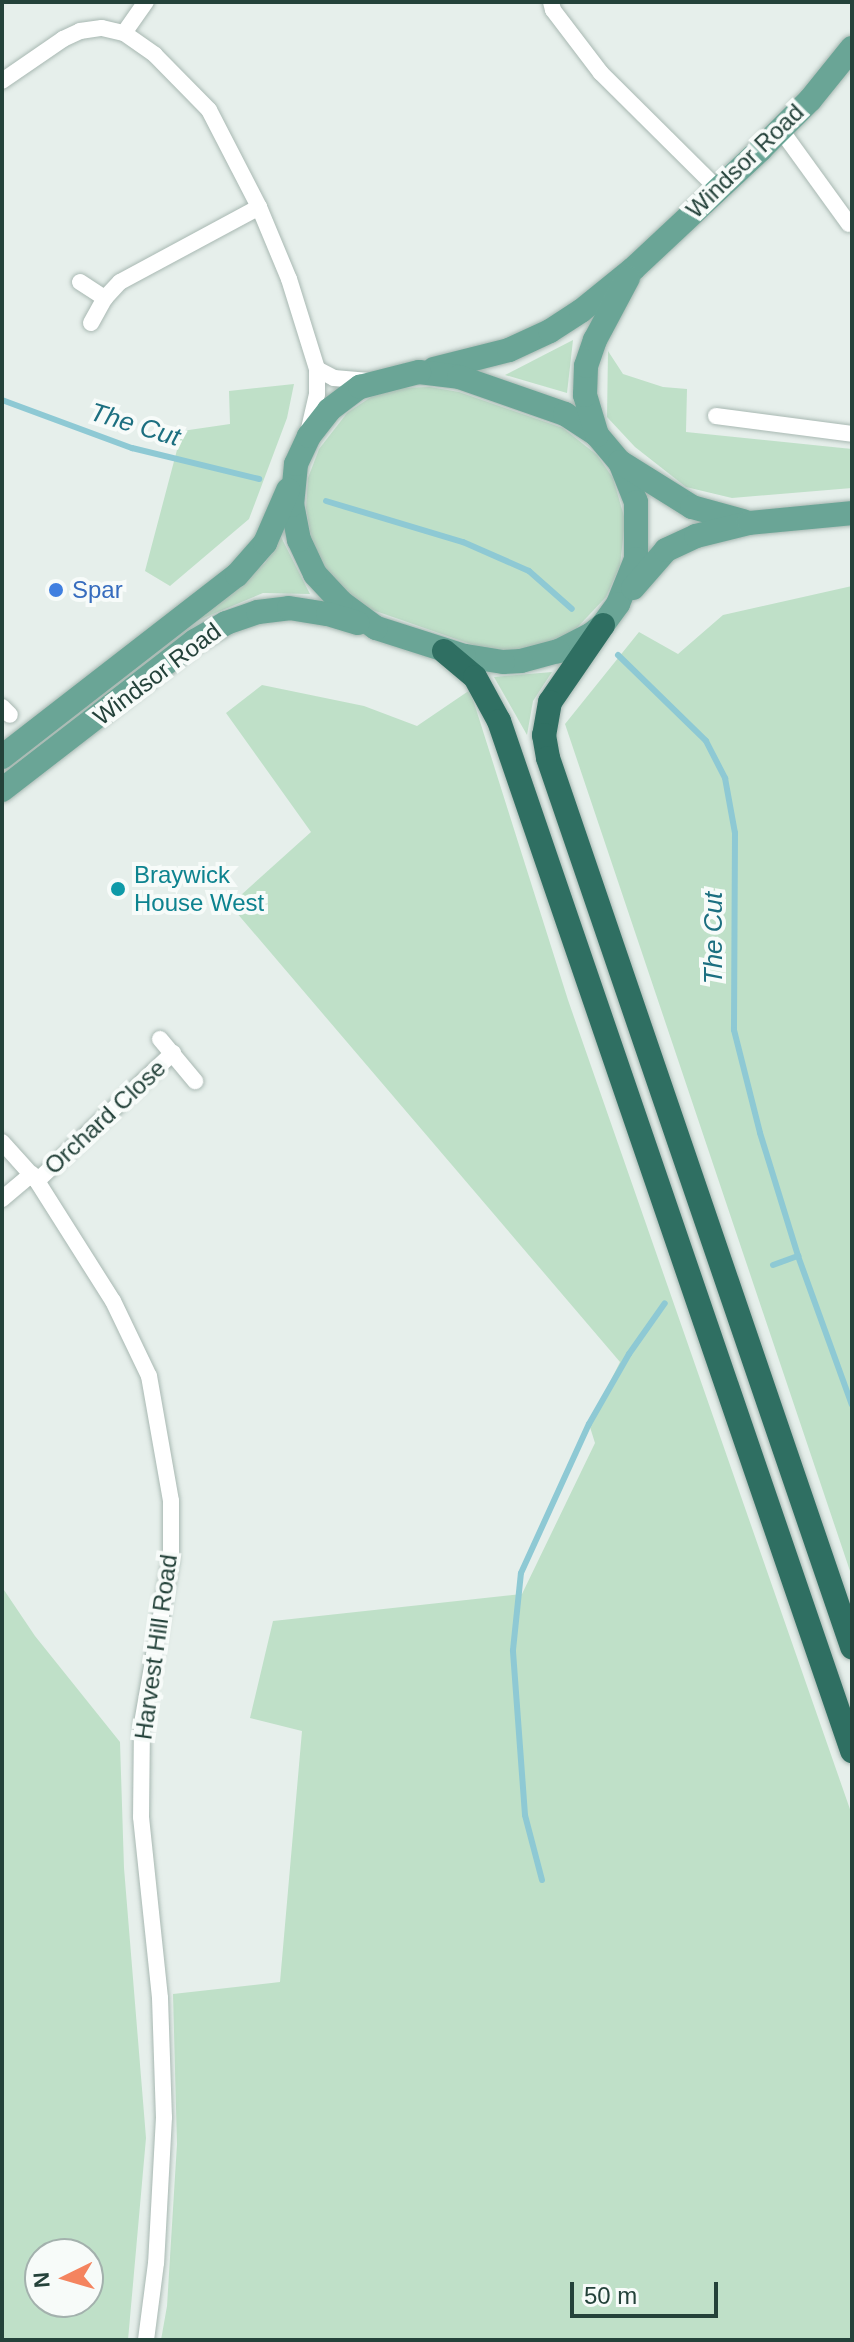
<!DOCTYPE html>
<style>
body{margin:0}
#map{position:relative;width:854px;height:2342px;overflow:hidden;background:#e6efeb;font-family:Helvetica,sans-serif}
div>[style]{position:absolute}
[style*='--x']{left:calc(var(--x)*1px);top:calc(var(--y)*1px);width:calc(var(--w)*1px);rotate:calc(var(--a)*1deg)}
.green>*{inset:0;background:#bfe0c8}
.stream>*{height:6px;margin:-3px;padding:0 3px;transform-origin:3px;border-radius:3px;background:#8ec9d4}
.roads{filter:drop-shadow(0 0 2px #a8b8b2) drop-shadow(0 0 2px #a8b8b2)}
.minor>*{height:16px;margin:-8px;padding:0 8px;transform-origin:8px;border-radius:8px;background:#fff}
.primary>*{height:24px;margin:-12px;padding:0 12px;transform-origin:12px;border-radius:12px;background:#6aa596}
.motorway>*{height:24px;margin:-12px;padding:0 12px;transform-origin:12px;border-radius:12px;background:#2f6f62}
.dots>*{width:22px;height:22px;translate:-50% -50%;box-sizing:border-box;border:4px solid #f7fbf9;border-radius:50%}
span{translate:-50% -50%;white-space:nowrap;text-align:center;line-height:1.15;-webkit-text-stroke:8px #f7fbf9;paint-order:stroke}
.street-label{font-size:24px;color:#24423a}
.shop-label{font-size:24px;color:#366cbe}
.left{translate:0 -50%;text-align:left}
.culture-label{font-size:24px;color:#0d838f}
.water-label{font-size:26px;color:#1c6f80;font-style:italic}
.frame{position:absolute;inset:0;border:4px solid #24423a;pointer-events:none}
.north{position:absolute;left:24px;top:2238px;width:80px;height:80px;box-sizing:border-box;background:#f7fbf9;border:2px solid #a3b1ad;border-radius:50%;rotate:265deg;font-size:22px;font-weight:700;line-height:32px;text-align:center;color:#24423a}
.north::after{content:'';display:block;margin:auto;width:28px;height:36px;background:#f4845f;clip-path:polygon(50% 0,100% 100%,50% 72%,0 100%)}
.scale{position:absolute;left:570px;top:2282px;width:148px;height:36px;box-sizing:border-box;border:4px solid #24423a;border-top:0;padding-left:10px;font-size:24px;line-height:28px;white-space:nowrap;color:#24423a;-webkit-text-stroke:6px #f7fbf9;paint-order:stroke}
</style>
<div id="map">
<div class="green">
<div style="clip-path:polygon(573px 340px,567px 393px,505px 375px)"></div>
<div style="clip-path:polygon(608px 351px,623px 374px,663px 387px,687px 389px,686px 432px,852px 449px,852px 488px,732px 498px,686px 487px,635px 447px,607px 417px)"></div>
<div style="clip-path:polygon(294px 384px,287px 418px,249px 519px,170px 586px,145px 571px,182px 431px,230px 424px,229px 391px)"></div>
<div style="clip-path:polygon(430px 387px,459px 392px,563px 428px,597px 455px,613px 478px,625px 520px,620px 566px,606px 597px,572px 633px,544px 645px,511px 651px,482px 648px,364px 607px,330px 580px,311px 537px,306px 508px,308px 478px,319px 449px,347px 413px,371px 397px,400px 388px)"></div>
<div style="clip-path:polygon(281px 537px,310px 594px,263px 593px,194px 622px,265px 563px)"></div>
<div style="clip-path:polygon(852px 586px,852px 1577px,565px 724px,639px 632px,678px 654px,723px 615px)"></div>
<div style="clip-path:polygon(552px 672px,533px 701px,527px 735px,494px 677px)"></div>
<div style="clip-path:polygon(262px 685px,364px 706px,417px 726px,470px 690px,568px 1000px,852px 1815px,852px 2340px,161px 2340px,167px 2306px,177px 2144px,173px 1994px,280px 1982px,302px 1731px,250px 1718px,273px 1621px,522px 1594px,595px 1443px,589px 1424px,620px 1362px,230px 905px,311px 832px,226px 713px)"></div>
<div style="clip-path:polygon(evenodd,2px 1587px,35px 1636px,120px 1742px,124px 1868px,146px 2138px,128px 2340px,2px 2340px,2px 1587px,40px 2254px,88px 2254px,88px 2302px,40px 2302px,40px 2254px)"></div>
</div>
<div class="stream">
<div style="--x:2;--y:400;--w:139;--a:20.3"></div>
<div style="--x:132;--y:448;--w:131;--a:13.7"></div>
<div style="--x:326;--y:501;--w:143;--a:16.7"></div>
<div style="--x:463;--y:542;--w:72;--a:23.7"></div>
<div style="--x:529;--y:571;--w:57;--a:41.5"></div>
<div style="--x:618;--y:655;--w:123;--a:44.3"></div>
<div style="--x:706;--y:741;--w:42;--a:62.8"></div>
<div style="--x:725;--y:778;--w:56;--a:79.7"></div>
<div style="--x:735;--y:833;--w:197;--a:90.3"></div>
<div style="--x:734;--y:1030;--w:106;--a:75.8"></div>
<div style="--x:760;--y:1133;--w:129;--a:72.8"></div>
<div style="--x:798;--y:1256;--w:158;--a:70.1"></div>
<div style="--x:773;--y:1265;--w:27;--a:-20"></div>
<div style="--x:542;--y:1880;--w:67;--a:-104.7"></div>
<div style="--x:525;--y:1815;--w:165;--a:-94.2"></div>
<div style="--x:513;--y:1650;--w:77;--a:-84.1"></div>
<div style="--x:521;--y:1573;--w:164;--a:-65.5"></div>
<div style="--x:589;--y:1424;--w:81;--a:-60.3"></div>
<div style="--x:629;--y:1354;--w:62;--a:-54.8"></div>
</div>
<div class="roads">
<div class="minor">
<div style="--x:551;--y:2;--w:8;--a:76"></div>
<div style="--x:553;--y:10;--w:79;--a:52.7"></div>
<div style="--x:601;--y:73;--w:165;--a:44.8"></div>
<div style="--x:124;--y:33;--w:38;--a:-55"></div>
<div style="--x:2;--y:81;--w:74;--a:-34.5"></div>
<div style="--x:63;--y:39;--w:19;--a:-25"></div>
<div style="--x:80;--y:31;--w:22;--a:-8"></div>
<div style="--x:102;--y:28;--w:23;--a:13"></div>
<div style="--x:124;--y:33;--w:38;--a:35"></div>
<div style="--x:155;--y:55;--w:77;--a:45.5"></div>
<div style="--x:209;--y:110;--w:109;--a:62.7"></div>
<div style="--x:259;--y:207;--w:78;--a:67.4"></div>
<div style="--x:289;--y:279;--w:94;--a:72.7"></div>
<div style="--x:317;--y:369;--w:25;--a:90"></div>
<div style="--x:317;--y:394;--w:35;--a:103"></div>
<div style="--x:781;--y:130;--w:116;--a:54.1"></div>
<div style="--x:80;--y:282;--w:30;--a:33"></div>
<div style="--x:91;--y:323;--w:29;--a:-61"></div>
<div style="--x:105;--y:298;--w:22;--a:-47"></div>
<div style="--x:120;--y:282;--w:158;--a:-28.3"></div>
<div style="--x:317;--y:369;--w:19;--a:28"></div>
<div style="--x:334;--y:378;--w:35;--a:5"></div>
<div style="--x:716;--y:416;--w:137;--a:7.5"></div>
<div style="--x:2;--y:707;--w:11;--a:45"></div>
<div style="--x:160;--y:1039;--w:55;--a:50.2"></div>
<div style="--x:2;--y:1142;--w:52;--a:48.1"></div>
<div style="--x:37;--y:1181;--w:142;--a:57.7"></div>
<div style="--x:113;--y:1301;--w:83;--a:64.4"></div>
<div style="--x:149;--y:1376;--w:127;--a:80"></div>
<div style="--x:171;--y:1501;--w:58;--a:90"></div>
<div style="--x:171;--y:1559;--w:168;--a:100"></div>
<div style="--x:142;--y:1724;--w:93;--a:90.6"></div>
<div style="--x:141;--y:1817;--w:182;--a:84"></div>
<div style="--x:160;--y:1998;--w:119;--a:88.1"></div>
<div style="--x:164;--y:2117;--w:146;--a:93.1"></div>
<div style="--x:156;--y:2263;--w:78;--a:97.4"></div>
<div style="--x:37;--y:1181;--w:187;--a:-43.3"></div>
<div style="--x:2;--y:1199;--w:39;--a:-40"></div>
</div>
<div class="primary">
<div style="--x:434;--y:369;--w:77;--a:-14.2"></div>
<div style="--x:509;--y:350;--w:45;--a:-24.9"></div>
<div style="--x:550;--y:331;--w:37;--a:-33"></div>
<div style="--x:581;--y:311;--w:67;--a:-38.9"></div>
<div style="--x:633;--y:269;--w:174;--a:-43.1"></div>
<div style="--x:760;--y:150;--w:71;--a:-45"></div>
<div style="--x:810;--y:100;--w:67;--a:-51.1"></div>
<div style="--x:419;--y:372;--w:40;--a:7.1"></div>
<div style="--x:459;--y:377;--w:112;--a:19.2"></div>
<div style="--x:565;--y:414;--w:38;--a:33"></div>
<div style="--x:597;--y:435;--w:35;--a:50"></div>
<div style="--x:620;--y:462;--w:43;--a:68.2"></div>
<div style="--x:636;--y:502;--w:57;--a:90"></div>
<div style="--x:636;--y:559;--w:48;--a:111.8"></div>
<div style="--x:618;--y:604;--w:26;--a:126"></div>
<div style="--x:603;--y:625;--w:16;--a:142"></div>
<div style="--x:590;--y:635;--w:36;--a:153"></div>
<div style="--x:558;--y:651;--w:38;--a:165"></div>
<div style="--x:521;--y:661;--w:18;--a:177"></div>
<div style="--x:503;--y:662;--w:39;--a:-171"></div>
<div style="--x:464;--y:656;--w:92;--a:-162.3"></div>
<div style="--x:376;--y:628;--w:44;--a:-143.4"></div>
<div style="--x:341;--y:602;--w:38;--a:-133"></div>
<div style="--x:315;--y:574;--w:38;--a:-115"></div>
<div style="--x:299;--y:540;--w:36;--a:-101"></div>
<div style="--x:292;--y:505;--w:41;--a:-84.4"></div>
<div style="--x:296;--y:464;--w:31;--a:-65"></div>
<div style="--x:309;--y:436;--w:33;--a:-52"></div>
<div style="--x:329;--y:410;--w:39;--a:-37"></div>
<div style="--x:360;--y:387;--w:61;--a:-14.3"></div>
<div style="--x:597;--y:435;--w:42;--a:-106.7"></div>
<div style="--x:585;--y:395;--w:29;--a:-88"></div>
<div style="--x:586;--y:366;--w:28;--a:-71"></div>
<div style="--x:595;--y:340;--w:70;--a:-62"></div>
<div style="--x:620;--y:462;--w:85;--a:32"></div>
<div style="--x:692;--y:507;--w:53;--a:15.4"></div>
<div style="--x:633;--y:588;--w:50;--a:-49"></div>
<div style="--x:666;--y:550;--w:33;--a:-25"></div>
<div style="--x:696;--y:536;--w:55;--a:-13.8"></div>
<div style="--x:749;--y:523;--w:103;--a:-5.5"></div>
<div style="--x:2;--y:757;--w:297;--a:-37.8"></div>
<div style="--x:237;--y:575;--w:43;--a:-48.8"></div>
<div style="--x:265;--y:543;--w:58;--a:-66.5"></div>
<div style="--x:2;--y:790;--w:244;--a:-37.7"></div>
<div style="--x:195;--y:641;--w:36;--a:-30"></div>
<div style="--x:226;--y:623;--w:34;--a:-19"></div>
<div style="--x:258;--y:612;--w:31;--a:-7"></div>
<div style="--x:289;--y:608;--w:39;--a:9"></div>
<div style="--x:328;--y:614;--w:31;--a:17"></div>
</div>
<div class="motorway">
<div style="--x:603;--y:625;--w:93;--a:124.5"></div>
<div style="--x:550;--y:702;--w:34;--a:100"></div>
<div style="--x:544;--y:735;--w:23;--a:80"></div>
<div style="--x:548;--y:758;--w:940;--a:71.12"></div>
<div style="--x:444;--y:651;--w:40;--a:40"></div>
<div style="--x:475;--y:677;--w:50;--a:61.4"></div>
<div style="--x:499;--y:721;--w:1089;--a:71.08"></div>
</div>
</div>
<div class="dots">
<div style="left:56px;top:590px;background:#3f7fe0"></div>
<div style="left:118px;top:889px;background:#0f9aa8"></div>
</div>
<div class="street-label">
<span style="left:745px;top:161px;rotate:-44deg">Windsor Road</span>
<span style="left:157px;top:674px;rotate:-37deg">Windsor Road</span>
<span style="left:105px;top:1117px;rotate:-43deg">Orchard Close</span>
<span style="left:156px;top:1647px;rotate:-82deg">Harvest Hill Road</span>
</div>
<div class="shop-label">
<span class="left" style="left:72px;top:590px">Spar</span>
</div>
<div class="culture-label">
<span class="left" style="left:134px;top:889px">Braywick<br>House West</span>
</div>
<div class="water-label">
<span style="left:135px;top:425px;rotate:17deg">The Cut</span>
<span style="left:714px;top:938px;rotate:-90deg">The Cut</span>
</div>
<div class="frame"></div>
<div class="north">N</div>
<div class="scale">50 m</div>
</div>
